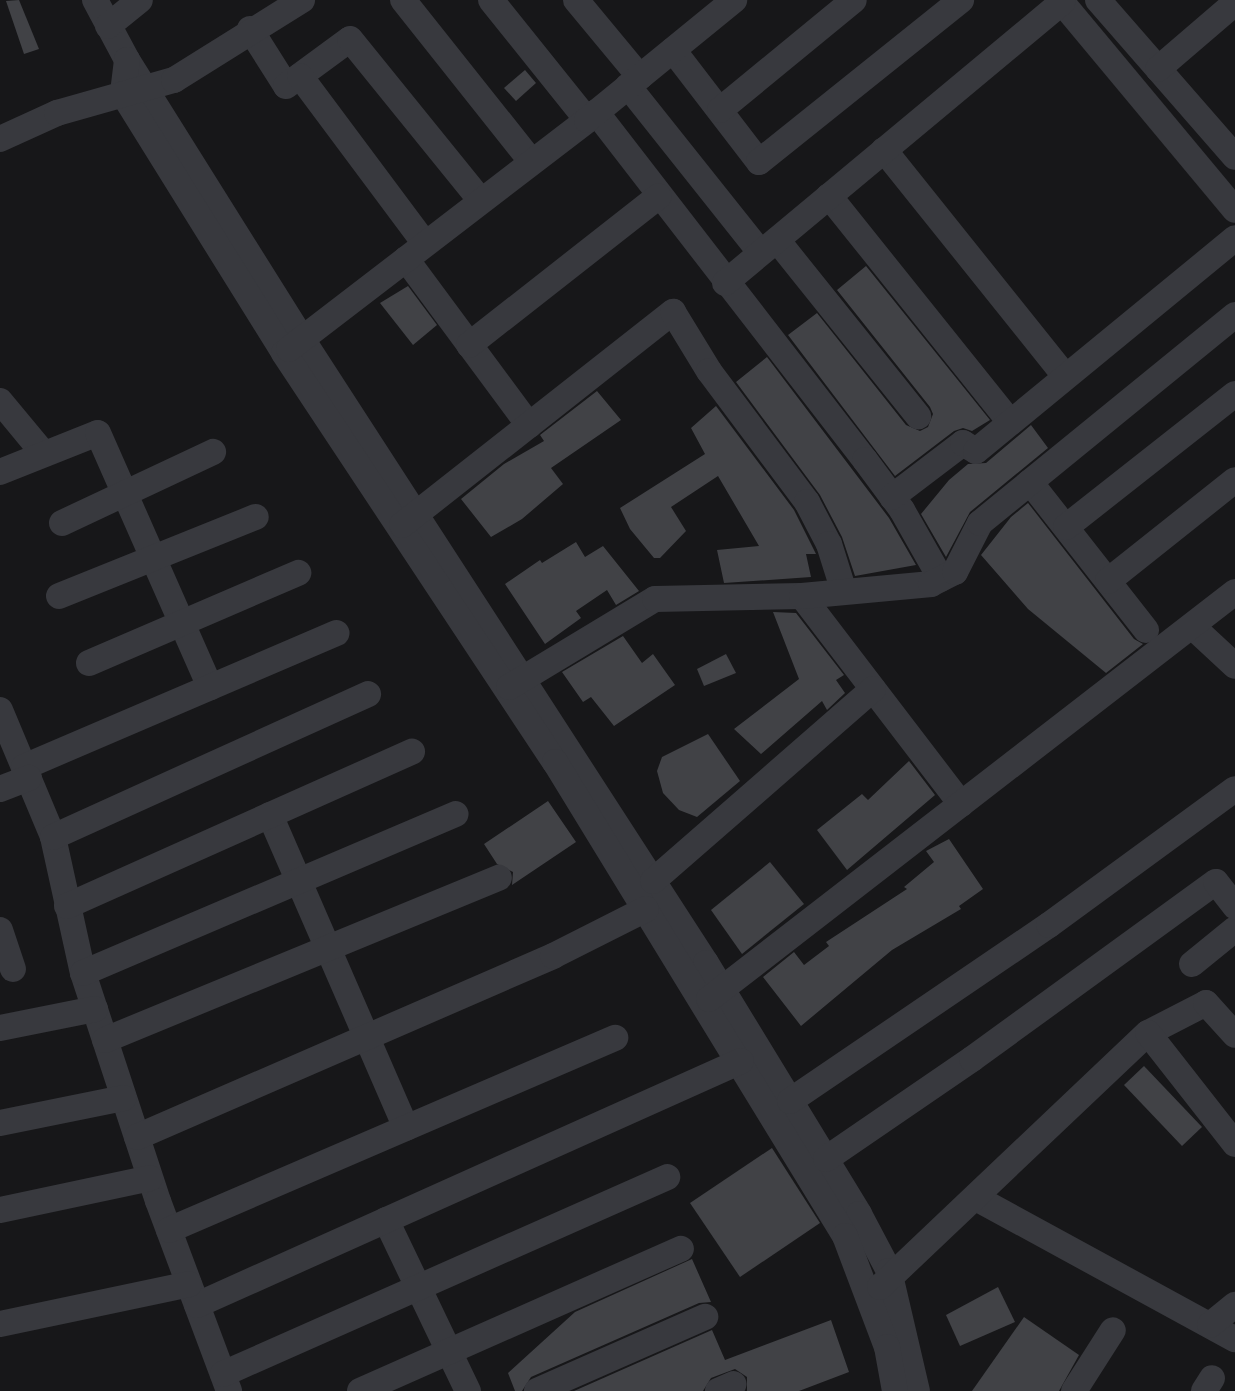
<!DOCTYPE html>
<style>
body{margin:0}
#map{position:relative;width:1235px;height:1391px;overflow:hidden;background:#171719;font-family:Barlow,sans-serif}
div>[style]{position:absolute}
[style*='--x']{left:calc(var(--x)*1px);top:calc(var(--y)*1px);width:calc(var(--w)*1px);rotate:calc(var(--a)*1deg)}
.building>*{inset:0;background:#414246}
.minor>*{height:26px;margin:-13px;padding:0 13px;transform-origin:13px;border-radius:13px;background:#38393e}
span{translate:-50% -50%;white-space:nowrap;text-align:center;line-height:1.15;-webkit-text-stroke:4.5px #121214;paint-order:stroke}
</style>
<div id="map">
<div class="building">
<div style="clip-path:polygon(19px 0,39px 49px,24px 54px,6px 1px)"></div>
<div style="clip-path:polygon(525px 70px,536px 83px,516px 101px,504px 88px)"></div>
<div style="clip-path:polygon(866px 266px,990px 420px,972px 431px,963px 428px,954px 431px,895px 476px,788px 335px,817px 313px,906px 425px,920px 431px,928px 427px,933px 414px,930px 407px,837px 290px)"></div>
<div style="clip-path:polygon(408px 286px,437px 325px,413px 345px,380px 303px)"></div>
<div style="clip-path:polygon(767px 357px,889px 518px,916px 565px,855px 576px,842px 537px,820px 495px,736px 382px)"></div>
<div style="clip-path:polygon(597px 391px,621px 420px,551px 468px,563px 484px,522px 519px,491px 537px,461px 499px,504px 464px,544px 441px,540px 435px)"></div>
<div style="clip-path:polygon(716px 406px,794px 510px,816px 554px,806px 554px,811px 577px,724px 583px,717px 550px,759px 546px,718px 476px,671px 507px,686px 531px,660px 558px,654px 558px,630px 529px,620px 508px,705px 454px,691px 428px)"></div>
<div style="clip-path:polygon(1031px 425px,1048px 448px,970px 512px,946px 557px,921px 514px,949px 480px,968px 464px,986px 463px)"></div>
<div style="clip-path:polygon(1028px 503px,1134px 639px,1143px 644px,1106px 673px,1028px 609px,981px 555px,1011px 517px)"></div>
<div style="clip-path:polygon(576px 542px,585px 557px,603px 546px,639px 591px,616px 605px,607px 590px,576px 611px,581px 618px,545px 644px,505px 584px,540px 560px,542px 563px)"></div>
<div style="clip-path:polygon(773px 612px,796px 613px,844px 675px,836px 680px,845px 693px,827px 710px,822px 701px,761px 754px,734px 729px,799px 679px)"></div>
<div style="clip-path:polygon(623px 636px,642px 663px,653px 654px,675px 685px,614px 726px,591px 697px,583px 702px,562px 672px)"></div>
<div style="clip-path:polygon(726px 654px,736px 673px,704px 686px,697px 669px)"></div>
<div style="clip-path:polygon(708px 734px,740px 781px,697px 817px,679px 810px,663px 793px,657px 771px,662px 757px)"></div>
<div style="clip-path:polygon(909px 761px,935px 795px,847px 870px,817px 830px,862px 794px,868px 800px)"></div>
<div style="clip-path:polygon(548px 801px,576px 842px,512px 885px,513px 872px,497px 864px,484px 844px)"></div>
<div style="clip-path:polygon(949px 839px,983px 889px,959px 906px,961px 909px,892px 950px,801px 1026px,763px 977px,794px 952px,804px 965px,829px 946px,826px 942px,907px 889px,904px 887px,934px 862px,926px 851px)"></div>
<div style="clip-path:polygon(770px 862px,804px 904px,742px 954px,711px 910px)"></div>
<div style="clip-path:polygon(1144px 1066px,1202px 1127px,1182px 1146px,1124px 1085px)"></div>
<div style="clip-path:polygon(772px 1148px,820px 1223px,740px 1277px,690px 1203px)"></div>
<div style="clip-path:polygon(692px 1259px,711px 1302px,699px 1303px,531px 1377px,522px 1391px,515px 1391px,508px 1373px,575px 1312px)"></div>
<div style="clip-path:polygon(998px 1287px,1015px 1322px,960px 1346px,946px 1315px)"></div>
<div style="clip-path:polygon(1024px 1317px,1079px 1355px,1059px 1391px,972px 1391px)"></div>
<div style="clip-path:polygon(831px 1320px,849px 1372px,799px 1391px,747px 1391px,747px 1377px,735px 1369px,711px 1378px,703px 1391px,574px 1391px,712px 1330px,725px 1360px)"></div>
</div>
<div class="minor">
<div style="--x:95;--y:0;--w:68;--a:61.9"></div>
<div style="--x:127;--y:60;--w:329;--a:57.9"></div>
<div style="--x:302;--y:339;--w:743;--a:57.08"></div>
<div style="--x:706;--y:963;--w:294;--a:58.6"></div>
<div style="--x:859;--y:1214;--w:64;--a:62.2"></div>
<div style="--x:889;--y:1271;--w:123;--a:76.9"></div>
<div style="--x:403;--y:0;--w:207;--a:51.5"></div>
<div style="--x:491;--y:0;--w:154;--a:51.3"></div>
<div style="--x:576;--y:0;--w:100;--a:50.3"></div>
<div style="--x:1060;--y:0;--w:273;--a:50.2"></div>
<div style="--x:1098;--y:0;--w:208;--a:48.9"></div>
<div style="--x:108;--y:26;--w:41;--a:-39.1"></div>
<div style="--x:250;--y:29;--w:67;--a:57.7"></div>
<div style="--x:286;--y:86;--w:79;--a:-36.3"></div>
<div style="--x:350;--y:39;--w:208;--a:51"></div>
<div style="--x:673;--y:50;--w:141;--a:52.5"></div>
<div style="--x:759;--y:162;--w:259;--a:-38.7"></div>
<div style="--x:127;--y:60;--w:34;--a:97"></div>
<div style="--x:123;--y:94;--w:305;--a:58.1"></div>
<div style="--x:284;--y:353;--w:491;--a:56.5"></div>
<div style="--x:555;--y:762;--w:556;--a:58.54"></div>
<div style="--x:845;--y:1236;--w:119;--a:69.3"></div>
<div style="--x:887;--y:1347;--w:45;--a:79.7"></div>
<div style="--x:1158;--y:69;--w:101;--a:-40.6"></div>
<div style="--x:300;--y:76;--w:209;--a:53.3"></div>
<div style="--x:628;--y:86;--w:213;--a:51.5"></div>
<div style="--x:720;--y:110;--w:173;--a:-39.4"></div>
<div style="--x:596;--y:112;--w:440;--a:52.3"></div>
<div style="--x:865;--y:460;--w:62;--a:53.5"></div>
<div style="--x:902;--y:510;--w:79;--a:60.5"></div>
<div style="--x:0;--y:139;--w:63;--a:-24.5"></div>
<div style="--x:57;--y:113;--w:122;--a:-15.8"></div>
<div style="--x:174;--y:80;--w:151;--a:-32"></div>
<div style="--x:884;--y:150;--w:290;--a:51.3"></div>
<div style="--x:829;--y:196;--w:290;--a:51.3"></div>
<div style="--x:777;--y:240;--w:226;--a:51.3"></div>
<div style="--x:406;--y:259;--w:207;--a:53.5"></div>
<div style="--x:725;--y:283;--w:439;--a:-39.8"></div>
<div style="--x:469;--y:345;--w:241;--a:-38.1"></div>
<div style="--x:289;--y:349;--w:376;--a:-37.5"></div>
<div style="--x:587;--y:120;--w:190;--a:-39.2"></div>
<div style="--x:0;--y:401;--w:69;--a:50.3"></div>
<div style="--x:0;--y:472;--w:105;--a:-21.7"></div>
<div style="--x:98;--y:433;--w:278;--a:66.2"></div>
<div style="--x:1030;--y:482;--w:188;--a:51.9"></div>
<div style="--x:892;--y:497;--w:89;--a:-37.3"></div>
<div style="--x:963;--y:443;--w:15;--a:32"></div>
<div style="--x:976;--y:451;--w:335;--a:-39.4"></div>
<div style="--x:62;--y:523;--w:167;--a:-25.2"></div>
<div style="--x:402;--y:525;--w:345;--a:-38.2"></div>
<div style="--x:673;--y:312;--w:69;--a:58.6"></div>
<div style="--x:709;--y:371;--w:164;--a:53.2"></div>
<div style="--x:807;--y:502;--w:47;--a:62.4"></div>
<div style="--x:829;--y:544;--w:50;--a:72.6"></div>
<div style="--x:1066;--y:527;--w:215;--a:-38.2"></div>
<div style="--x:1108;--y:581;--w:162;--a:-38.5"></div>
<div style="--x:59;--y:596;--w:212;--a:-21.9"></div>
<div style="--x:802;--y:596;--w:262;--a:52.6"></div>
<div style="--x:1193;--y:627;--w:57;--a:42.9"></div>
<div style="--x:89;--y:663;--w:228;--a:-23.3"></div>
<div style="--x:509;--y:687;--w:170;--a:-31.1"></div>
<div style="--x:655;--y:599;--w:147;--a:-1.2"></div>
<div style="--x:802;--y:596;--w:130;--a:-5.3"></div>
<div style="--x:931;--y:584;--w:27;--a:-27"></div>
<div style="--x:955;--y:572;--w:55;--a:-63"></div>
<div style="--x:980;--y:523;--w:329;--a:-39.2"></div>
<div style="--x:0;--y:710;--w:138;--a:67.3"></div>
<div style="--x:53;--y:837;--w:139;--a:77.6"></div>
<div style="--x:83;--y:973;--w:240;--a:71.8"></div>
<div style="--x:158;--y:1201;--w:203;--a:69.5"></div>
<div style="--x:24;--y:767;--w:340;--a:-23.2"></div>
<div style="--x:0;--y:789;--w:31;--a:-21"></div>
<div style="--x:270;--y:815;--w:341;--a:66.5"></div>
<div style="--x:53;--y:837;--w:346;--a:-24.4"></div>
<div style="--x:653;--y:881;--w:292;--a:-41.1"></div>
<div style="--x:67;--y:906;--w:378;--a:-24.1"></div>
<div style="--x:0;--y:930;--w:41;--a:71.6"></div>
<div style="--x:1192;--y:964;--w:55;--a:-39.1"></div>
<div style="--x:83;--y:973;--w:405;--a:-23.1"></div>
<div style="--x:709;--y:999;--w:665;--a:-37.73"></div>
<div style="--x:0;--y:1028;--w:97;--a:-11.3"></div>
<div style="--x:1148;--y:1033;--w:65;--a:-27.3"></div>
<div style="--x:1206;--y:1003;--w:43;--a:47.8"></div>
<div style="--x:105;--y:1040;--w:426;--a:-22.4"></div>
<div style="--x:790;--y:1101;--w:313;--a:-34.2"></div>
<div style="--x:1049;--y:925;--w:230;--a:-36.2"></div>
<div style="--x:0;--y:1123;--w:126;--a:-11.4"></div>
<div style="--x:137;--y:1137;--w:454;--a:-23.5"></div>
<div style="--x:553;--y:956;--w:104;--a:-26.8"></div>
<div style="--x:826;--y:1159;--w:177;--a:-34.4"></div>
<div style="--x:972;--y:1059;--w:301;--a:-36"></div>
<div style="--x:1216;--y:882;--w:31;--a:52"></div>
<div style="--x:976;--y:1198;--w:295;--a:28.6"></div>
<div style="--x:0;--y:1210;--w:153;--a:-12"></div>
<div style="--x:386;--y:1220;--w:190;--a:64.4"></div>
<div style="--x:169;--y:1230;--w:486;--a:-23.3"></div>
<div style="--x:880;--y:1287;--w:369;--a:-43.5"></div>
<div style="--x:1148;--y:1033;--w:141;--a:51.9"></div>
<div style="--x:197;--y:1305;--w:596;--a:-24.16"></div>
<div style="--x:0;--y:1324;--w:193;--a:-11.9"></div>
<div style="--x:1210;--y:1325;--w:32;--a:-39"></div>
<div style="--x:223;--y:1374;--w:486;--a:-23.9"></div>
<div style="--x:360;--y:1391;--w:351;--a:-23.9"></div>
<div style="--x:537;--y:1391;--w:184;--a:-23.8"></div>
<div style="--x:718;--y:1391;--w:17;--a:-24"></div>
<div style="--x:1074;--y:1391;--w:72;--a:-57.4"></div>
<div style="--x:1204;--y:1391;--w:15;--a:-58"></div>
</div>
</div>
